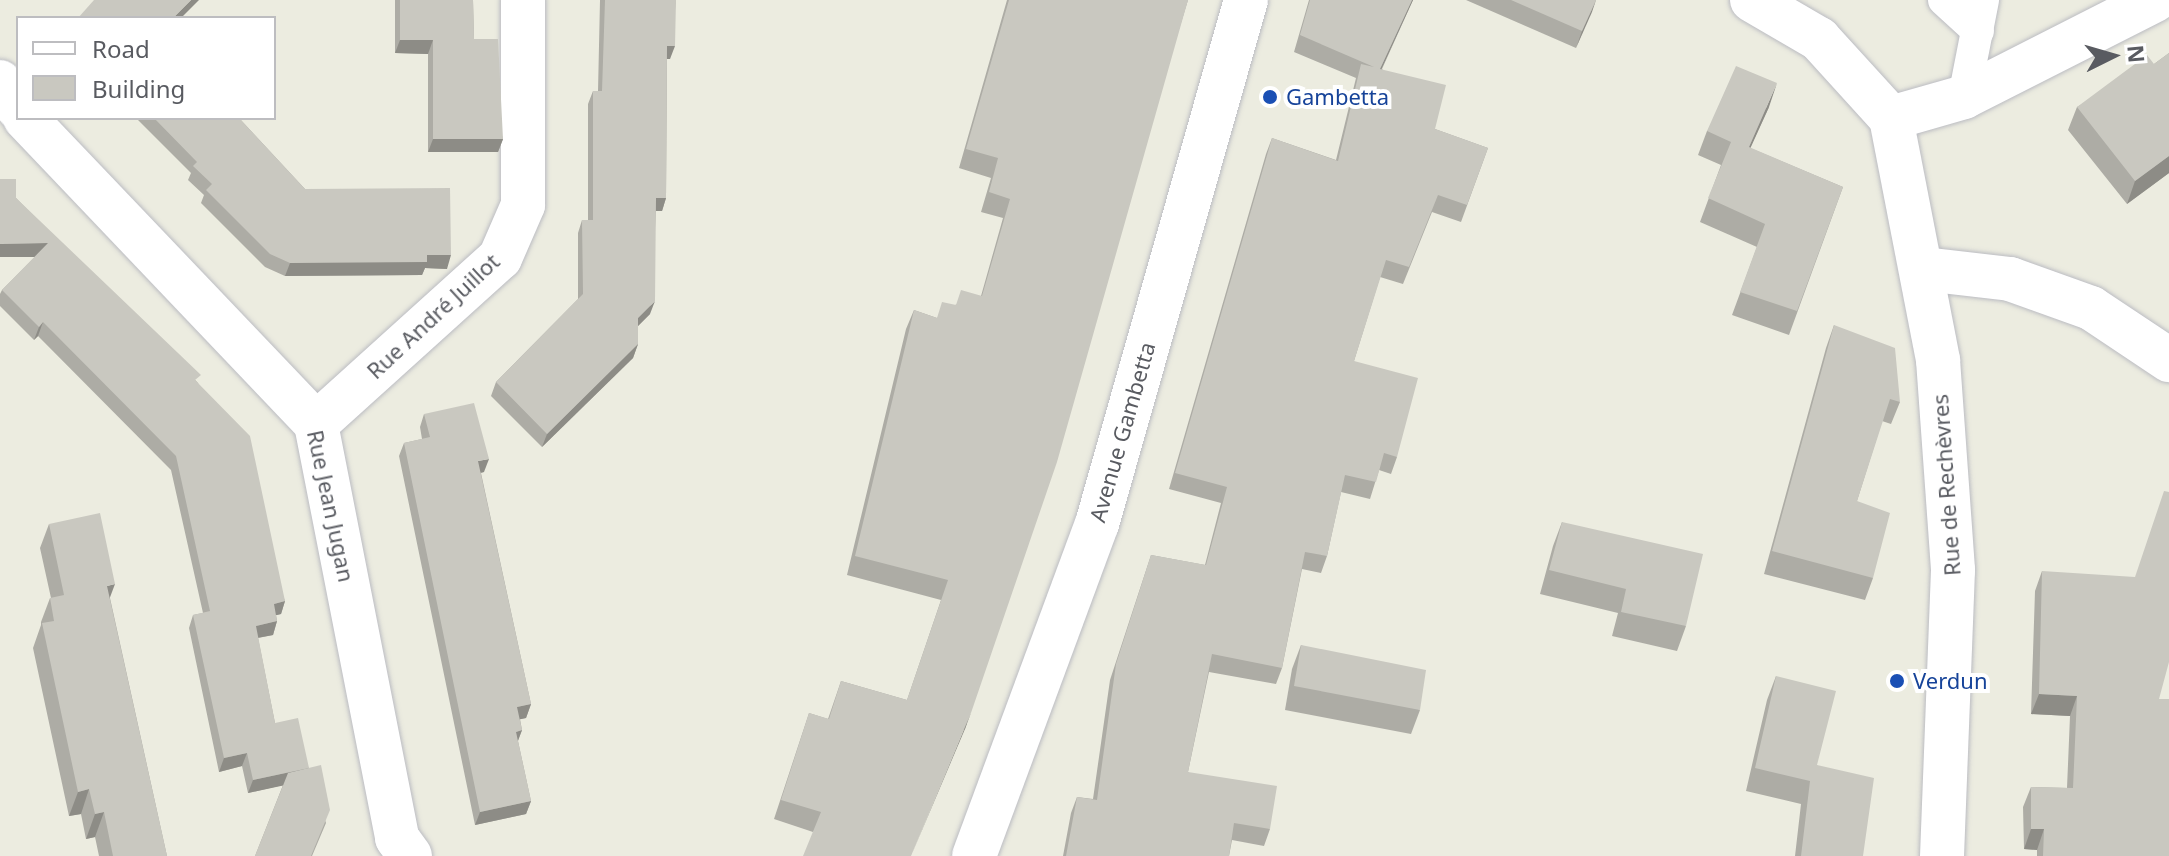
<!DOCTYPE html>
<meta charset="utf-8">
<style>
body{margin:0}
#map{position:relative;width:2169px;height:856px;overflow:hidden;background:#ecece0;font-family:"Noto Sans",sans-serif}
div>[style]{position:absolute}
[style*='--x']{left:calc(var(--x)*1px);top:calc(var(--y)*1px);width:calc(var(--w)*1px);rotate:calc(var(--a)*1deg)}
.roads{filter:drop-shadow(0 0 2px #bbbcc2) drop-shadow(0 0 2px #bbbcc2)}
.service>*{height:32px;margin:-16px;padding:0 16px;transform-origin:16px;border-radius:16px;background:#fff}
.minor>*{height:44px;margin:-22px;padding:0 22px;transform-origin:22px;border-radius:22px;background:#fff}
.tertiary>*{height:44px;margin:-22px;padding:0 22px;transform-origin:22px;border-radius:22px;background:#fff}
.secondary>*{height:44px;margin:-22px;padding:0 22px;transform-origin:22px;border-radius:22px;background:#fff}
.wall>*{inset:0;background:#adaca5}
.shaded-wall>*{inset:0;background:#8d8c86}
.building>*{inset:0;background:#c9c8c0}
.dots>*{width:22px;height:22px;translate:-50% -50%;box-sizing:border-box;border:4px solid #fff;border-radius:50%}
span{translate:-50% -50%;white-space:nowrap;text-align:center;line-height:1.15;-webkit-text-stroke:8px #fff;paint-order:stroke}
.transit-label{font-size:22px;color:#164399}
.left{translate:0 -50%;text-align:left}
.street-label{font-size:22px;color:#595b61}
.legend{position:absolute;left:16px;top:16px;width:260px;height:104px;box-sizing:border-box;background:#fff;border:2px solid #bdbdc0;margin:0;padding:10px 14px;list-style:none;font-size:24px;color:#595b61}
.legend li{display:flex;align-items:center;gap:16px;height:40px}
.legend b{width:40px;border:2px solid #bdbdc0}
.north{position:absolute;left:2073px;top:16px;width:80px;height:80px;-webkit-text-stroke:6px #fff;paint-order:stroke;rotate:85deg;font-size:22px;font-weight:700;line-height:32px;text-align:center;color:#595b61}
.north::after{content:'';display:block;margin:auto;width:28px;height:36px;background:#595b61;clip-path:polygon(50% 0,100% 100%,50% 72%,0 100%)}
</style>
<div id="map">
<div class="roads">
<div class="service">
<div style="--x:1944;--y:0;--w:46;--a:42.4"></div>
<div style="--x:1964;--y:97;--w:99;--a:-78.9"></div>
</div>
<div class="minor">
<div style="--x:0;--y:82;--w:32;--a:55"></div>
<div style="--x:25;--y:118;--w:422;--a:46.4"></div>
<div style="--x:316;--y:424;--w:422;--a:78.9"></div>
<div style="--x:397;--y:838;--w:22;--a:54"></div>
<div style="--x:1891;--y:118;--w:76;--a:-16"></div>
<div style="--x:1964;--y:97;--w:214;--a:-26.9"></div>
<div style="--x:316;--y:424;--w:248;--a:-42.1"></div>
<div style="--x:500;--y:258;--w:58;--a:-66.5"></div>
<div style="--x:523;--y:205;--w:205;--a:-90"></div>
</div>
<div class="tertiary">
<div style="--x:1752;--y:0;--w:78;--a:30.2"></div>
<div style="--x:1819;--y:39;--w:107;--a:47.7"></div>
<div style="--x:1891;--y:118;--w:247;--a:79"></div>
<div style="--x:1938;--y:360;--w:211;--a:85.9"></div>
<div style="--x:1953;--y:570;--w:286;--a:92.2"></div>
<div style="--x:1924;--y:269;--w:87;--a:6.6"></div>
<div style="--x:2010;--y:279;--w:86;--a:19.7"></div>
<div style="--x:2091;--y:308;--w:94;--a:33.7"></div>
</div>
<div class="secondary">
<div style="--x:974;--y:856;--w:354;--a:-69.7"></div>
<div style="--x:1097;--y:524;--w:545;--a:-74.13"></div>
</div>
</div>
<div class="wall">
<div style="clip-path:polygon(395px 0,473px 0,474px 39px,503px 139px,498px 152px,428px 152px,428px 54px,395px 53px)"></div>
<div style="clip-path:polygon(600px 0,676px 0,670px 59px,667px 59px,666px 198px,662px 211px,656px 211px,650px 314px,638px 326px,638px 344px,633px 358px,542px 447px,491px 396px,496px 382px,578px 299px,578px 233px,582px 220px,588px 220px,588px 104px,593px 91px,598px 91px)"></div>
<div style="clip-path:polygon(1007px 0,1188px 0,965px 729px,813px 832px,774px 819px,809px 713px,828px 719px,841px 681px,907px 700px,941px 600px,847px 575px,906px 329px,914px 310px,937px 318px,955px 305px,981px 296px,1003px 218px,981px 212px,991px 178px,959px 168px)"></div>
<div style="clip-path:polygon(1309px 0,1413px 0,1382px 69px,1435px 129px,1488px 148px,1461px 222px,1432px 212px,1403px 284px,1380px 277px,1354px 361px,1397px 457px,1391px 474px,1379px 470px,1370px 499px,1341px 492px,1327px 556px,1321px 573px,1302px 569px,1282px 668px,1276px 684px,1209px 672px,1188px 772px,1270px 829px,1264px 846px,1232px 840px,1229px 856px,1063px 856px,1071px 813px,1077px 797px,1093px 799px,1110px 680px,1151px 555px,1205px 565px,1221px 503px,1169px 489px,1266px 154px,1272px 138px,1336px 160px,1356px 78px,1294px 52px)"></div>
<div style="clip-path:polygon(1466px 0,1596px 0,1576px 48px)"></div>
<div style="clip-path:polygon(2169px 53px,2169px 173px,2127px 204px,2068px 130px,2077px 107px,2154px 64px)"></div>
<div style="clip-path:polygon(1769px 107px,1750px 148px,1843px 187px,1789px 335px,1732px 315px,1757px 247px,1700px 222px,1721px 165px,1698px 155px,1707px 131px)"></div>
<div style="clip-path:polygon(136px 118px,239px 118px,305px 189px,447px 269px,425px 268px,422px 275px,285px 276px,265px 267px,201px 203px,204px 195px,188px 180px,191px 173px)"></div>
<div style="clip-path:polygon(16px 198px,198px 383px,285px 601px,281px 614px,276px 615px,277px 621px,273px 635px,258px 638px,275px 723px,309px 768px,326px 823px,312px 856px,255px 856px,283px 785px,248px 793px,242px 766px,219px 772px,189px 628px,193px 615px,203px 613px,171px 470px,38px 336px,34px 340px,0 306px,0 294px,2px 290px,35px 257px,0 257px)"></div>
<div style="clip-path:polygon(1834px 325px,1900px 402px,1891px 424px,1882px 421px,1857px 501px,1873px 578px,1865px 600px,1764px 574px,1826px 348px)"></div>
<div style="clip-path:polygon(424px 414px,484px 472px,481px 473px,531px 704px,526px 718px,520px 719px,522px 730px,518px 741px,531px 801px,526px 814px,475px 825px,399px 456px,404px 443px,422px 439px,420px 427px)"></div>
<div style="clip-path:polygon(1562px 522px,1686px 626px,1677px 651px,1612px 636px,1618px 613px,1540px 594px,1553px 546px)"></div>
<div style="clip-path:polygon(49px 524px,110px 598px,167px 856px,99px 856px,95px 837px,86px 839px,81px 814px,69px 816px,33px 648px,41px 625px,41px 622px,50px 598px,51px 598px,40px 548px)"></div>
<div style="clip-path:polygon(2042px 571px,2159px 699px,2169px 856px,2037px 856px,2037px 850px,2024px 849px,2023px 807px,2031px 787px,2067px 788px,2070px 716px,2031px 714px,2035px 591px)"></div>
<div style="clip-path:polygon(1301px 645px,1420px 710px,1411px 734px,1285px 710px,1292px 669px)"></div>
<div style="clip-path:polygon(1776px 676px,1817px 765px,1863px 856px,1795px 856px,1801px 804px,1746px 791px,1767px 700px)"></div>
</div>
<div class="shaded-wall">
<div style="clip-path:polygon(191px 0,199px 0,181px 18px,173px 18px)"></div>
<div style="clip-path:polygon(1412px 0,1413px 0,1374px 85px,1380px 69px)"></div>
<div style="clip-path:polygon(1596px 0,1592px 12px,1576px 48px,1582px 31px)"></div>
<div style="clip-path:polygon(400px 40px,433px 40px,428px 54px,395px 53px)"></div>
<div style="clip-path:polygon(667px 46px,675px 46px,670px 59px,663px 59px)"></div>
<div style="clip-path:polygon(1777px 83px,1769px 107px,1740px 171px,1749px 147px)"></div>
<div style="clip-path:polygon(433px 139px,503px 139px,498px 152px,428px 152px)"></div>
<div style="clip-path:polygon(2169px 156px,2169px 173px,2127px 204px,2135px 181px)"></div>
<div style="clip-path:polygon(656px 198px,666px 198px,662px 211px,652px 211px)"></div>
<div style="clip-path:polygon(48px 243px,43px 257px,0 257px,0 244px)"></div>
<div style="clip-path:polygon(427px 255px,451px 255px,447px 269px,425px 268px,422px 275px,285px 276px,290px 263px)"></div>
<div style="clip-path:polygon(655px 301px,650px 314px,633px 331px,638px 318px)"></div>
<div style="clip-path:polygon(43px 322px,38px 336px,34px 340px,39px 327px)"></div>
<div style="clip-path:polygon(638px 344px,633px 358px,542px 447px,547px 434px)"></div>
<div style="clip-path:polygon(489px 459px,484px 472px,473px 474px,478px 461px)"></div>
<div style="clip-path:polygon(115px 584px,106px 608px,107px 586px)"></div>
<div style="clip-path:polygon(285px 601px,281px 614px,269px 617px,274px 604px)"></div>
<div style="clip-path:polygon(277px 621px,273px 635px,251px 639px,256px 626px)"></div>
<div style="clip-path:polygon(2039px 694px,2077px 696px,2070px 716px,2031px 714px)"></div>
<div style="clip-path:polygon(531px 704px,526px 718px,512px 721px,517px 707px)"></div>
<div style="clip-path:polygon(972px 710px,965px 729px,911px 856px)"></div>
<div style="clip-path:polygon(522px 730px,517px 743px,516px 732px)"></div>
<div style="clip-path:polygon(247px 753px,242px 766px,219px 772px,224px 758px)"></div>
<div style="clip-path:polygon(309px 768px,304px 781px,248px 793px,253px 780px)"></div>
<div style="clip-path:polygon(89px 789px,81px 814px,69px 816px,78px 792px)"></div>
<div style="clip-path:polygon(531px 801px,526px 814px,475px 825px,480px 812px)"></div>
<div style="clip-path:polygon(104px 812px,95px 837px,86px 839px,95px 814px)"></div>
<div style="clip-path:polygon(2031px 829px,2044px 829px,2037px 850px,2024px 849px)"></div>
</div>
<div class="building">
<div style="clip-path:polygon(94px 0,191px 0,173px 18px,78px 18px)"></div>
<div style="clip-path:polygon(400px 0,473px 0,474px 39px,498px 39px,503px 139px,433px 139px,433px 40px,400px 40px)"></div>
<div style="clip-path:polygon(605px 0,676px 0,675px 46px,667px 46px,666px 198px,656px 198px,655px 301px,638px 318px,638px 344px,547px 434px,496px 382px,583px 294px,582px 220px,593px 220px,593px 91px,602px 91px)"></div>
<div style="clip-path:polygon(1009px 0,1188px 0,1057px 462px,972px 710px,911px 856px,803px 856px,821px 812px,781px 800px,809px 713px,829px 719px,841px 681px,907px 700px,948px 580px,855px 556px,914px 310px,937px 318px,942px 302px,956px 305px,961px 290px,982px 296px,1010px 199px,989px 192px,998px 158px,966px 149px)"></div>
<div style="clip-path:polygon(1310px 0,1412px 0,1380px 69px,1446px 85px,1435px 129px,1488px 148px,1467px 205px,1438px 195px,1409px 267px,1386px 260px,1354px 361px,1418px 378px,1397px 457px,1384px 453px,1376px 482px,1345px 475px,1327px 556px,1305px 552px,1282px 668px,1212px 654px,1188px 772px,1277px 786px,1270px 829px,1234px 823px,1229px 856px,1066px 856px,1077px 797px,1097px 800px,1116px 664px,1151px 555px,1206px 565px,1227px 487px,1175px 473px,1272px 138px,1338px 161px,1361px 64px,1374px 67px,1300px 35px)"></div>
<div style="clip-path:polygon(1511px 0,1596px 0,1582px 31px)"></div>
<div style="clip-path:polygon(2169px 53px,2169px 156px,2135px 181px,2077px 107px,2147px 55px,2154px 64px)"></div>
<div style="clip-path:polygon(1736px 66px,1777px 83px,1749px 147px,1843px 187px,1797px 311px,1740px 292px,1765px 224px,1708px 198px,1731px 142px,1707px 131px)"></div>
<div style="clip-path:polygon(154px 118px,239px 118px,305px 189px,450px 188px,451px 255px,427px 255px,427px 262px,290px 263px,270px 254px,206px 190px,212px 184px,193px 166px,197px 162px)"></div>
<div style="clip-path:polygon(0 179px,16px 179px,16px 198px,201px 375px,195px 380px,250px 436px,285px 601px,274px 604px,277px 621px,256px 626px,275px 723px,298px 718px,309px 768px,253px 780px,247px 753px,224px 758px,193px 615px,210px 611px,176px 456px,43px 322px,39px 327px,2px 290px,48px 243px,0 244px)"></div>
<div style="clip-path:polygon(1834px 325px,1895px 348px,1900px 402px,1890px 399px,1857px 501px,1890px 513px,1873px 578px,1772px 551px)"></div>
<div style="clip-path:polygon(474px 403px,489px 459px,478px 461px,531px 704px,517px 707px,522px 730px,516px 732px,531px 801px,480px 812px,404px 443px,430px 437px,424px 414px)"></div>
<div style="clip-path:polygon(2164px 491px,2169px 492px,2169px 662px,2159px 699px,2169px 699px,2169px 856px,2043px 856px,2044px 829px,2031px 829px,2031px 787px,2073px 788px,2077px 696px,2039px 694px,2042px 571px,2135px 577px)"></div>
<div style="clip-path:polygon(100px 513px,115px 584px,107px 586px,167px 856px,113px 856px,104px 812px,95px 814px,89px 789px,78px 792px,42px 623px,54px 621px,50px 598px,64px 595px,49px 524px)"></div>
<div style="clip-path:polygon(1562px 522px,1703px 554px,1686px 626px,1621px 612px,1626px 589px,1549px 570px)"></div>
<div style="clip-path:polygon(1301px 645px,1426px 670px,1420px 710px,1294px 686px)"></div>
<div style="clip-path:polygon(1776px 676px,1836px 691px,1817px 765px,1874px 778px,1863px 856px,1801px 856px,1810px 781px,1755px 768px)"></div>
<div style="clip-path:polygon(321px 765px,330px 810px,311px 856px,255px 856px,288px 773px)"></div>
</div>
<div class="dots">
<div style="left:1270px;top:97px;background:#1a4fb4"></div>
<div style="left:1897px;top:681px;background:#1a4fb4"></div>
</div>
<div class="transit-label">
<span class="left" style="left:1286px;top:97px">Gambetta</span>
<span class="left" style="left:1913px;top:681px">Verdun</span>
</div>
<div class="street-label">
<span style="left:433px;top:316px;rotate:-43deg">Rue André Juillot</span>
<span style="left:1122px;top:432px;rotate:-74deg">Avenue Gambetta</span>
<span style="left:1946px;top:485px;rotate:-94deg">Rue de Rechèvres</span>
<span style="left:331px;top:506px;rotate:78deg">Rue Jean Jugan</span>
</div>
<ul class="legend">
<li><b style="height:10px;background:#fff"></b>Road</li>
<li><b style="height:22px;background:#c9c8c0"></b>Building</li>
</ul>
<div class="north">N</div>
</div>
